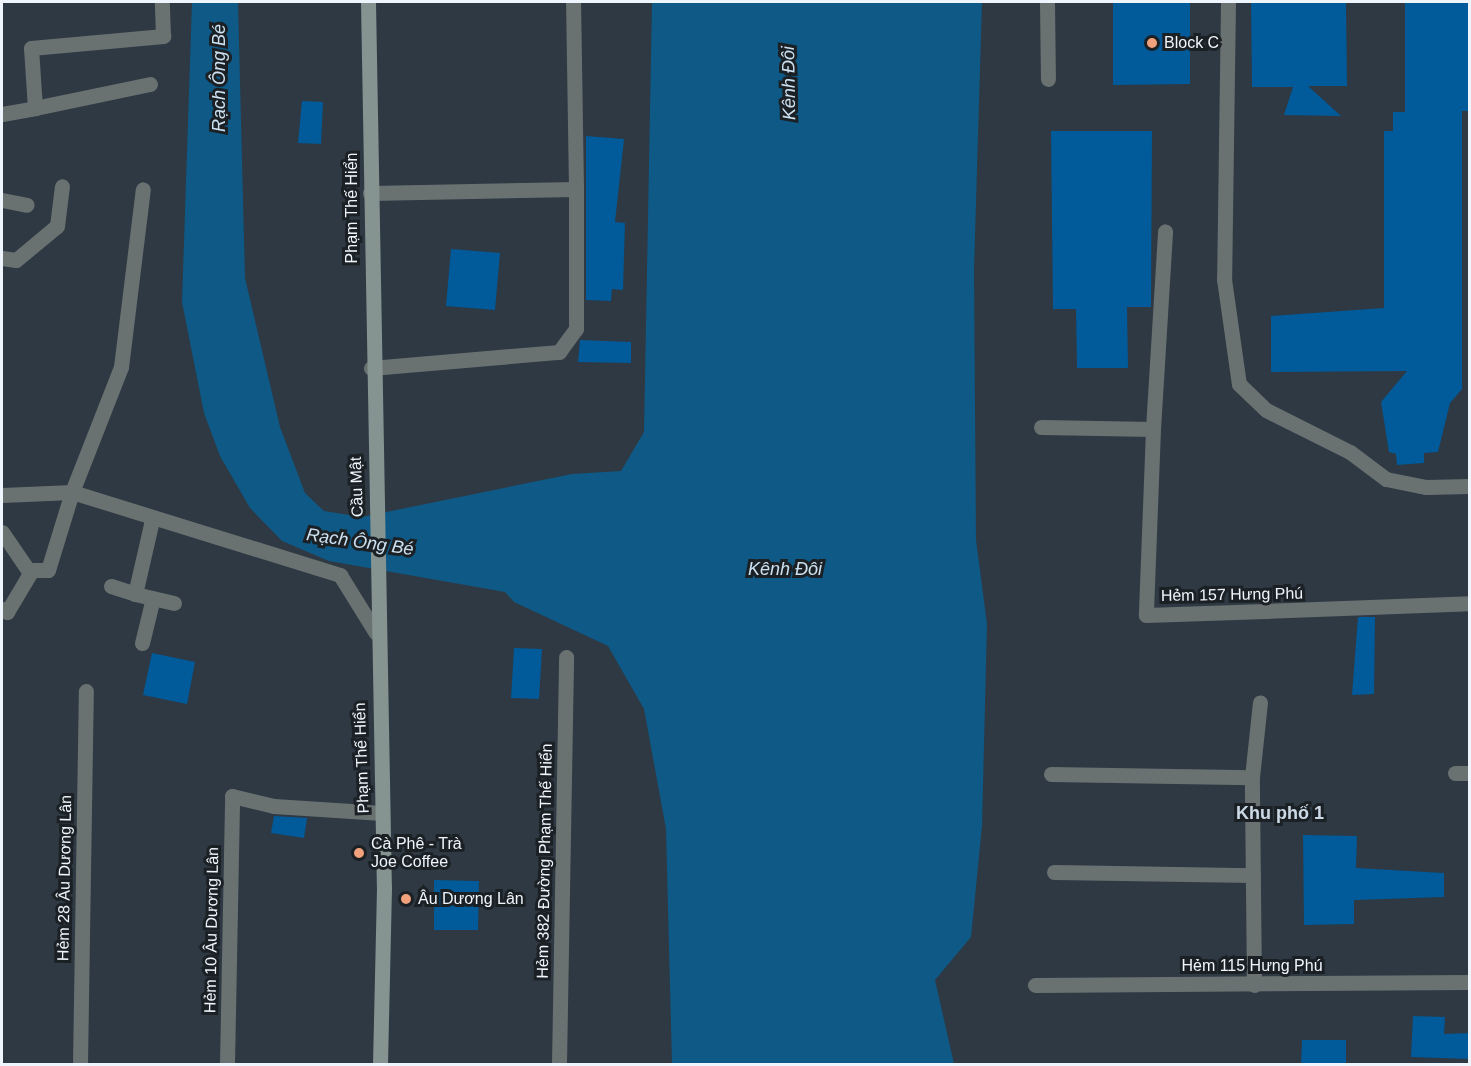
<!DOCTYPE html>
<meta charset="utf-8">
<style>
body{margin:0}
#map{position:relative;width:1471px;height:1066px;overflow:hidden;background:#2e3943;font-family:Arial,sans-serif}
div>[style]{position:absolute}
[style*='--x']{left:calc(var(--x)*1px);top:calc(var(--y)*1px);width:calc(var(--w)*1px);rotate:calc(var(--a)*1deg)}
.water>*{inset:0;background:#0e5986}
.building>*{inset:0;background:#015a99}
.lane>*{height:15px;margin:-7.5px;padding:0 7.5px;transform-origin:7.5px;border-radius:7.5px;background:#6a7271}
.street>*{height:15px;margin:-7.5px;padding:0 7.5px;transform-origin:7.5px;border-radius:7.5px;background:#6a7271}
.secondary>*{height:15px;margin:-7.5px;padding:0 7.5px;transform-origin:7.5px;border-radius:7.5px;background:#859391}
.dots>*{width:16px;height:16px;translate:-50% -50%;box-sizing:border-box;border:3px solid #1b2024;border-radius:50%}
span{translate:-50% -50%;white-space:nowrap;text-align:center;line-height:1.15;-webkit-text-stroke:6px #1b2024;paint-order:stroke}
.poi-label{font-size:16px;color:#eef5fc}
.left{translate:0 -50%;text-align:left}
.street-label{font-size:16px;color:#eef5fc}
.water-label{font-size:18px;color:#cde1f1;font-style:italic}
.neighbourhood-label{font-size:18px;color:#ccd9e6;font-weight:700}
.frame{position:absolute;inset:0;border:3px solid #eef5fc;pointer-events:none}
</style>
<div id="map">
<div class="water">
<div style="clip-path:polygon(192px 2px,238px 2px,245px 278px,280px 427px,305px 493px,324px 511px,362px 517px,572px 474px,621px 471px,644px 432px,652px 2px,982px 2px,974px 270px,976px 540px,987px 624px,982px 826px,971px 937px,935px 980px,954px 1064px,672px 1064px,666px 829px,644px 709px,608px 646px,514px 602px,505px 592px,329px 561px,282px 541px,250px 508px,220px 456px,204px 413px,182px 302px)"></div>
</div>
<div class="building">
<div style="clip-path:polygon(1113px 2px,1190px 2px,1190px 84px,1113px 85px)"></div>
<div style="clip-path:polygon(1251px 2px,1346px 2px,1347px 86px,1308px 86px,1341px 116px,1284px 115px,1293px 87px,1252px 87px)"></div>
<div style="clip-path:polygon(1405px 2px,1470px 2px,1470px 111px,1462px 111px,1462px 389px,1450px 403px,1438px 452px,1424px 453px,1424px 463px,1397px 465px,1396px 454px,1389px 452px,1381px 402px,1407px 371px,1271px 372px,1271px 316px,1384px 308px,1384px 131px,1393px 131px,1393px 112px,1405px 112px)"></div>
<div style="clip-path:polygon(302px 101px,323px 102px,321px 144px,298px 143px)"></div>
<div style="clip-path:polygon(1051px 131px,1152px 131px,1151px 307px,1127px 307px,1128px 368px,1077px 368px,1076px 309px,1053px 309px)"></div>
<div style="clip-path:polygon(586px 136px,624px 139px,615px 222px,625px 223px,623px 290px,612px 289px,611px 301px,586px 300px)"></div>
<div style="clip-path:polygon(451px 249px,500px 253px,495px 310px,446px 306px)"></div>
<div style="clip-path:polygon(580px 340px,631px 342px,631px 363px,578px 362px)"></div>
<div style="clip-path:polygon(1358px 617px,1375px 617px,1374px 694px,1352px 695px)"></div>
<div style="clip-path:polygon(514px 648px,542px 649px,539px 699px,511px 698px)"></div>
<div style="clip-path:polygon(152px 653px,195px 662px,187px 704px,143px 695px)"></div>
<div style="clip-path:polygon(274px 816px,307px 818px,304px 838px,271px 833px)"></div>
<div style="clip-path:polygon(1303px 835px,1357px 836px,1356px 868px,1444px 873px,1444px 897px,1354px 900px,1354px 924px,1304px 925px)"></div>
<div style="clip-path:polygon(434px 880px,479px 881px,478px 930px,434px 930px)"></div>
<div style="clip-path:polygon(1413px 1016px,1445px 1017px,1444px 1034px,1470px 1033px,1470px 1059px,1411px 1057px)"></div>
<div style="clip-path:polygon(1302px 1040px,1346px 1040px,1346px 1065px,1301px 1065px)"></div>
</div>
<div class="lane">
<div style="--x:1228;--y:2;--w:277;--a:90.8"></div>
<div style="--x:1224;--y:279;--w:106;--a:81.9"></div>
<div style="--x:1239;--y:384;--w:37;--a:44"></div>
<div style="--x:1266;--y:410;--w:94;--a:26.6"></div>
<div style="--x:1350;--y:452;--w:45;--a:36.9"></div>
<div style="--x:1386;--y:479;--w:41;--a:11.3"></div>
<div style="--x:1426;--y:487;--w:44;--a:-1.3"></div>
<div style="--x:150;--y:84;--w:117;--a:168.2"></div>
<div style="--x:35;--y:108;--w:60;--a:-93.8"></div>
<div style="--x:31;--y:48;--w:133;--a:-5.2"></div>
<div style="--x:163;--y:36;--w:34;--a:-92"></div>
<div style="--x:370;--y:193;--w:206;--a:-1.1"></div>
<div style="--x:576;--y:189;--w:187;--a:-90.9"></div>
<div style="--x:2;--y:200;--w:25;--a:11"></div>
<div style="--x:2;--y:258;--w:14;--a:8"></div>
<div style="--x:16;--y:260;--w:53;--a:-39.7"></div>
<div style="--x:57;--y:226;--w:40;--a:-82.9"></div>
<div style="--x:371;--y:368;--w:189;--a:-4.9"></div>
<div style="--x:559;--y:352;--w:29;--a:-54"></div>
<div style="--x:576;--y:329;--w:140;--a:-90"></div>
<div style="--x:1041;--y:427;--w:112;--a:1"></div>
<div style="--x:1153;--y:429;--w:186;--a:92.2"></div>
<div style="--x:1146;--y:615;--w:120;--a:-1.9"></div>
<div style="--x:1153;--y:429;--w:198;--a:-86.5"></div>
<div style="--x:152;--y:520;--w:76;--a:102.9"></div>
<div style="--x:135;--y:594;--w:40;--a:13"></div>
<div style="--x:2;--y:532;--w:46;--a:55.6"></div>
<div style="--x:28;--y:570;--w:20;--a:0"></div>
<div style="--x:48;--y:570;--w:82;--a:-72.9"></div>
<div style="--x:72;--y:492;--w:134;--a:-68.6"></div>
<div style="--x:121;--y:367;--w:179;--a:-83"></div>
<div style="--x:111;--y:586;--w:25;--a:18"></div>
<div style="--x:2;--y:609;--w:6;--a:31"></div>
<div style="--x:7;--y:612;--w:49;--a:-59.2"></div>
<div style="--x:142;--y:643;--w:46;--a:-76.3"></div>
<div style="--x:1455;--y:773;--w:15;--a:0"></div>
<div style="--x:1051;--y:774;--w:201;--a:0.9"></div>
<div style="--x:232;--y:796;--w:43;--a:13.4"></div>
<div style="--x:274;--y:806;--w:108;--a:3.7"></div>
<div style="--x:1054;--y:872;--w:199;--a:0.9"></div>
<div style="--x:1035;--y:985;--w:435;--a:-0.4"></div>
<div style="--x:1254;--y:985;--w:208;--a:-90.6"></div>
<div style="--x:1252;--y:777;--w:75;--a:-83.9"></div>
</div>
<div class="street">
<div style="--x:1047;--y:2;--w:77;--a:89.3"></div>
<div style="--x:2;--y:114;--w:34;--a:-10"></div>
<div style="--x:2;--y:495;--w:70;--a:-2.5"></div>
<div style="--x:72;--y:492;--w:281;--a:17.2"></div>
<div style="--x:340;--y:575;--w:68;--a:58.2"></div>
<div style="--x:1266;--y:611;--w:204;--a:-2.2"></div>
<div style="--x:80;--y:1064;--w:373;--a:-89.1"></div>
<div style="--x:227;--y:1064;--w:268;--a:-88.9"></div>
<div style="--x:559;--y:1064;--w:407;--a:-89"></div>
</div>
<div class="secondary">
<div style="--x:368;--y:2;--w:886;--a:88.97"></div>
<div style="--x:384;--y:888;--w:176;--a:91.3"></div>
</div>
<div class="dots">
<div style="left:1152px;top:43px;background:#f1a17c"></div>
<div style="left:359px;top:853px;background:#f1a17c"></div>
<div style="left:406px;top:899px;background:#f1a17c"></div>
</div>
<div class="poi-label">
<span class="left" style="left:1164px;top:43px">Block C</span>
<span class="left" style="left:371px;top:853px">Cà Phê - Trà<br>Joe Coffee</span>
<span class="left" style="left:418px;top:899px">Âu Dương Lân</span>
</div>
<div class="street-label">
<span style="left:352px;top:208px;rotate:-90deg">Phạm Thế Hiển</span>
<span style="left:357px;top:487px;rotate:-92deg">Cầu Mật</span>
<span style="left:1232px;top:595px;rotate:-1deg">Hẻm 157 Hưng Phú</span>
<span style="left:362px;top:758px;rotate:-92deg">Phạm Thế Hiển</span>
<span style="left:545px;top:861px;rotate:-89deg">Hẻm 382 Đường Phạm Thế Hiển</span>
<span style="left:65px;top:878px;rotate:-89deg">Hẻm 28 Âu Dương Lân</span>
<span style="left:212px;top:930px;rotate:-89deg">Hẻm 10 Âu Dương Lân</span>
<span style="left:1252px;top:966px">Hẻm 115 Hưng Phú</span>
</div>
<div class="water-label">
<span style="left:219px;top:78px;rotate:-90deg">Rạch Ông Bé</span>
<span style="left:789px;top:83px;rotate:-91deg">Kênh Đôi</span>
<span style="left:360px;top:542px;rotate:8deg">Rạch Ông Bé</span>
<span style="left:785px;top:569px">Kênh Đôi</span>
</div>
<div class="neighbourhood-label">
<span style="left:1280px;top:813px">Khu phố 1</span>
</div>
<div class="frame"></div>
</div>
